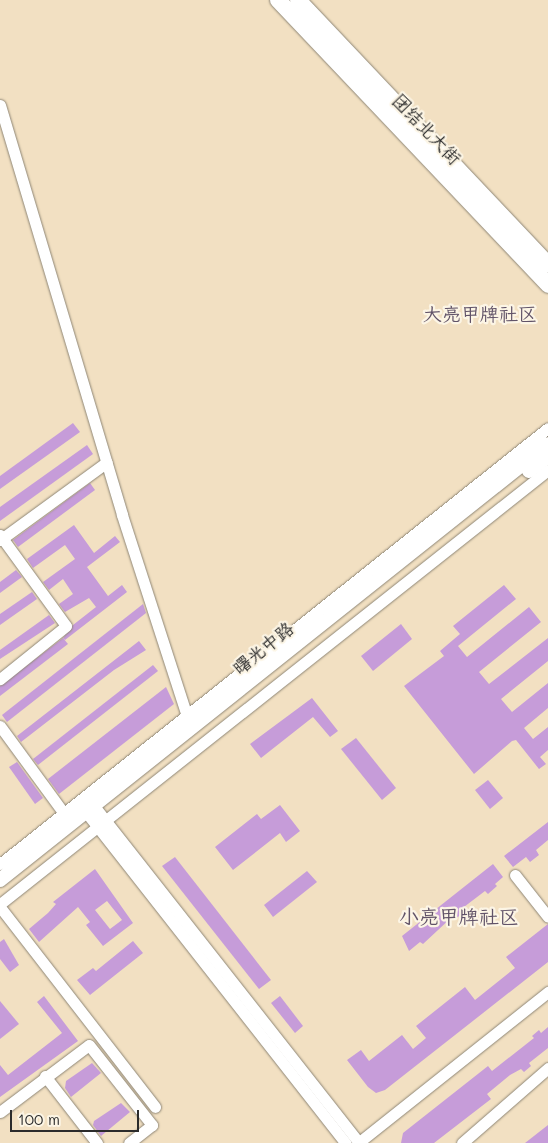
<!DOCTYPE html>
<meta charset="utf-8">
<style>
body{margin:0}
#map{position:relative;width:548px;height:1143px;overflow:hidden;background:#f2e0c2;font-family:Mali,"LXGW WenKai TC",sans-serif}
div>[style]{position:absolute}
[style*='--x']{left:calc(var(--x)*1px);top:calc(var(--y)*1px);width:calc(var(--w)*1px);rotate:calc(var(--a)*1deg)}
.building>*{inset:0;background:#c69cd9}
.roads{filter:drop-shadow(0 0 1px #8e8676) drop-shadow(0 0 1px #8e8676)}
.minor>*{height:11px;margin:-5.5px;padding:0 5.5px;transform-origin:5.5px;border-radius:5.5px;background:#fff}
.major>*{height:14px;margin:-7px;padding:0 7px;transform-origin:7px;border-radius:7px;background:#fff}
.highway>*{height:16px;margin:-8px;padding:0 8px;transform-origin:8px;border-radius:8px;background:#fff}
span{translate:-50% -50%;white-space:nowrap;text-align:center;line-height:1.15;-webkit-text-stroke:4.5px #fcf5e5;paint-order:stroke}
.street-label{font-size:18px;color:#2b2b2b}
.neighbourhood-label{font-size:19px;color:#615368}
.quarter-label{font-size:20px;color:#615368}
.scale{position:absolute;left:10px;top:1110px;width:129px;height:22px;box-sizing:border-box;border:2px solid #2b2b2b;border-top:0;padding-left:6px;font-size:15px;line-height:18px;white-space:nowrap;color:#2b2b2b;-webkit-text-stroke:4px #fcf5e5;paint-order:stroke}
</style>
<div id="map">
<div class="building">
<div style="clip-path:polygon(73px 423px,80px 432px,0 489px,0 476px)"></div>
<div style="clip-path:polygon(87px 445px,93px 454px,0 521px,0 507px)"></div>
<div style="clip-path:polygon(90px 483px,95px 490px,18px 547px,13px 540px)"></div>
<div style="clip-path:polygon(74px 525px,94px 553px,115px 536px,120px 542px,87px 567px,108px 596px,122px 585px,127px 592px,65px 640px,63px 638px,73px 625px,96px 607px,89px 598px,65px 612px,59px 604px,73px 594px,63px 579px,49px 590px,43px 582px,75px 559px,65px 545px,33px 568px,27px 559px)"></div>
<div style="clip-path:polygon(16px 570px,22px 577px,0 593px,0 582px)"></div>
<div style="clip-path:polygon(504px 585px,516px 599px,458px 646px,467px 657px,529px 607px,541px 622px,479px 672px,489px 684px,548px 638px,548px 661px,501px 699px,512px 712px,548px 683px,548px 708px,524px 728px,533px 739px,548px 727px,548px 750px,540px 757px,546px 764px,539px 769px,516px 740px,512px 741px,474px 774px,404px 686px,444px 656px,440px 651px,460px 634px,453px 626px)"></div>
<div style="clip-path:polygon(32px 592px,37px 599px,0 625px,0 614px)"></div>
<div style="clip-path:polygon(143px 604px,146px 613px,7px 722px,2px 715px)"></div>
<div style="clip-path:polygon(49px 615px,55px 623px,0 659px,0 650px)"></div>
<div style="clip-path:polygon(401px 624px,412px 639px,373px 671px,361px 656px)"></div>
<div style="clip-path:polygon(63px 638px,68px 644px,0 696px,0 686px)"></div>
<div style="clip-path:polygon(139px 641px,146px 650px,114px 670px,21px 742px,17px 736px)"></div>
<div style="clip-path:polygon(153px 665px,158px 671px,38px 765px,33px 759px)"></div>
<div style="clip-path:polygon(166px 687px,174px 704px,59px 794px,48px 779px)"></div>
<div style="clip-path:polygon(312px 698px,338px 731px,330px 737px,313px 717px,261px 758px,250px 744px)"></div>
<div style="clip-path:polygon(356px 738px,396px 788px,382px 800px,341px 749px)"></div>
<div style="clip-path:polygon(17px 762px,43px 798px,35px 804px,9px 767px)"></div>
<div style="clip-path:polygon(488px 780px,503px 798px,490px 809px,475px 790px)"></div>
<div style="clip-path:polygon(280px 805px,300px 831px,286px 842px,280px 833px,233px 870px,215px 847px,257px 814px,261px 819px)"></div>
<div style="clip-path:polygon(548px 822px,548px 840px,536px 850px,539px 855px,530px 862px,526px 857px,513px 867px,504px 856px)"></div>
<div style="clip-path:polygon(175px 857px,271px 980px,259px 989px,162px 866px)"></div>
<div style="clip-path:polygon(493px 864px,503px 877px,495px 884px,497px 886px,488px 894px,485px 891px,460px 910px,463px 913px,454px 920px,452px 917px,423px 944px,420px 942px,409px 951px,402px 936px)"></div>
<div style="clip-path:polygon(evenodd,95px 869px,133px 923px,103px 946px,86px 925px,90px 922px,78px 907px,39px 942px,29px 929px,48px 913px,56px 904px,53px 902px,95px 869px,107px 901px,122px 920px,110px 929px,95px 910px,107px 901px)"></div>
<div style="clip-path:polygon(307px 871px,317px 882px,273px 917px,264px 905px)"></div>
<div style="clip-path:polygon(548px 924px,548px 962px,385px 1090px,376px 1093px,368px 1087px,347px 1060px,361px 1050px,369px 1061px,402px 1035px,413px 1049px,426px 1038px,416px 1026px,465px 987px,475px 1000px,515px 968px,506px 957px)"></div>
<div style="clip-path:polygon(4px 939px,19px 965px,10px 972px,0 959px,0 942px)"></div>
<div style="clip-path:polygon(133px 941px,143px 953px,90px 995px,77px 980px,93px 968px,96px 971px)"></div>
<div style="clip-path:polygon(44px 996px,78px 1041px,0 1097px,0 1065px,8px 1075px,62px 1033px,37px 1002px)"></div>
<div style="clip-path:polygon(280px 996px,303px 1026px,295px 1033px,271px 1003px)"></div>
<div style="clip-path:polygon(0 1001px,19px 1024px,0 1039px)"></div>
<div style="clip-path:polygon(548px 1027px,548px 1048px,529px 1063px,531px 1066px,524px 1072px,521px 1069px,510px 1075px,487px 1094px,491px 1099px,434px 1143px,401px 1143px,403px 1133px,488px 1066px,492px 1071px,534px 1038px,532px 1036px,539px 1030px,541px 1033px)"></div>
<div style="clip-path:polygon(92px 1063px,101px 1073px,71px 1097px,65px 1088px,66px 1081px)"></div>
<div style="clip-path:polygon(121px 1103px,130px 1112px,101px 1136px,93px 1125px,94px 1121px)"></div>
<div style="clip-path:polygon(548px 1125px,548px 1143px,525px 1143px)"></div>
</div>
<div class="roads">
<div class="minor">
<div style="--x:0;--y:105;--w:428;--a:73.4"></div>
<div style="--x:122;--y:515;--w:218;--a:72.1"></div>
<div style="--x:0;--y:535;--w:112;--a:54"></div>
<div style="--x:66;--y:626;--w:85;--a:141.2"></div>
<div style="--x:0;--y:540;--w:132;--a:-36.1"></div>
<div style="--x:0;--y:726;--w:115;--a:53.8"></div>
<div style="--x:94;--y:806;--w:429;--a:51.8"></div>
<div style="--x:86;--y:812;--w:421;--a:51.9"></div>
<div style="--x:0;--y:864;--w:700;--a:-38.51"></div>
<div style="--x:515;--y:875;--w:53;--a:51.8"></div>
<div style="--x:0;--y:904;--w:699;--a:-38.38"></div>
<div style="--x:0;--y:907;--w:253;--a:52.2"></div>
<div style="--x:45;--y:1076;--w:85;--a:52.2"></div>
<div style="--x:0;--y:1112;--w:111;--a:-37"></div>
<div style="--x:89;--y:1045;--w:102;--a:51.8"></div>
<div style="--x:152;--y:1125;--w:29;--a:142"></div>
<div style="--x:358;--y:1143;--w:243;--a:-38.5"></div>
<div style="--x:462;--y:1143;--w:114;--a:-41.1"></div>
</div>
<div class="major">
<div style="--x:529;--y:471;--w:24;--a:-38"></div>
<div style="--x:0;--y:880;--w:700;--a:-38.51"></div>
</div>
<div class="highway">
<div style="--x:278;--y:0;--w:393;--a:46.5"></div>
<div style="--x:298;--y:0;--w:364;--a:46.6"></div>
</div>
</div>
<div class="street-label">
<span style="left:427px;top:129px;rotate:46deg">团结北大街</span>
<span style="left:263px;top:648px;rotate:-39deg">曙光中路</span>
</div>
<div class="neighbourhood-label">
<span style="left:480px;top:314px">大亮甲牌社区</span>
</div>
<div class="quarter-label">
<span style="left:459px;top:916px">小亮甲牌社区</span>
</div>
<div class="scale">100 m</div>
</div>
